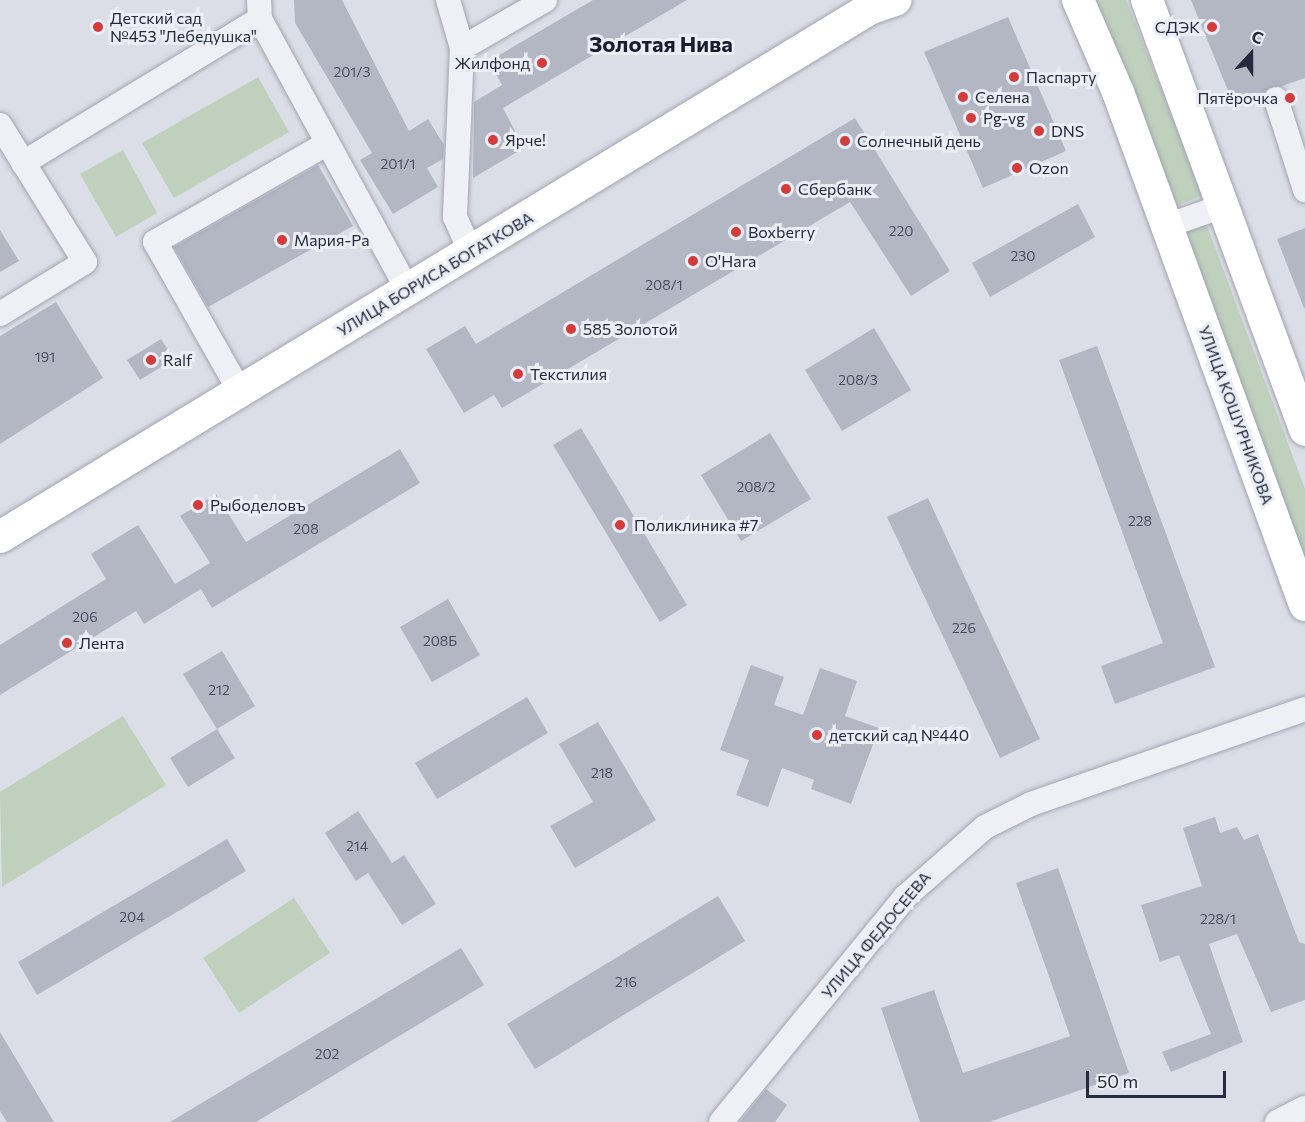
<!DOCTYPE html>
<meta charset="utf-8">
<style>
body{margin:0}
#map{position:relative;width:1305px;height:1122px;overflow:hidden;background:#dcdee7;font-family:Commissioner,sans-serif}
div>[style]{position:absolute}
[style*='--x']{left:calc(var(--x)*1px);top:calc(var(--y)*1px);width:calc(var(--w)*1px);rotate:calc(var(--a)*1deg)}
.green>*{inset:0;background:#bfd1bd}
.building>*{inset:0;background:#b3b7c4}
.roads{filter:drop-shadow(0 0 2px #a1a4b1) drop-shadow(0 0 2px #a1a4b1)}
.minor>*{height:24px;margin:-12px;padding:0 12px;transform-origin:12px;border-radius:12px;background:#eff0f5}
.major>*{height:32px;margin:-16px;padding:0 16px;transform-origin:16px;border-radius:16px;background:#fff}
.dots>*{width:16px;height:16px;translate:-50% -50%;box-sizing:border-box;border:3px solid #ebeef5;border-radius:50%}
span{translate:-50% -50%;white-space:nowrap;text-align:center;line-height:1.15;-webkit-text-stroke:6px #ebeef5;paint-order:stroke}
.number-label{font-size:14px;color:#484d60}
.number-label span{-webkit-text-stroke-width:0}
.poi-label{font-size:16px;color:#252a3e}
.left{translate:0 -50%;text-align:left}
.right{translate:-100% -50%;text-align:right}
.street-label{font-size:16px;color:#252a3e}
.district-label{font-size:22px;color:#181c2e;font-weight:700}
.north{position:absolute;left:1221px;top:24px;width:60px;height:60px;-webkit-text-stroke:4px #ebeef5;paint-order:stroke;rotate:21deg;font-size:16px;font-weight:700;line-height:24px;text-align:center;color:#252a3e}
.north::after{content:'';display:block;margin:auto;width:21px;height:27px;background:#252a3e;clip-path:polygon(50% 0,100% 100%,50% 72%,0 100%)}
.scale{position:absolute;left:1086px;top:1071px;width:140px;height:27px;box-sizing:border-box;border:3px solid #252a3e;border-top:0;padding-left:8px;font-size:18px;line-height:21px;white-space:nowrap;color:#252a3e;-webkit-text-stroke:4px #ebeef5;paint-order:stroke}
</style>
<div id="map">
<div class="green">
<div style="clip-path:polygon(1095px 0,1126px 0,1203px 195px,1174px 207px)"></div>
<div style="clip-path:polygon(258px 77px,289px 132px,174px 198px,142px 143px)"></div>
<div style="clip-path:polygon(123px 150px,157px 213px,116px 237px,80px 174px)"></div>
<div style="clip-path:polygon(1206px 223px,1305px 489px,1305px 568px,1179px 233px)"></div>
<div style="clip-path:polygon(123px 716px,166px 785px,2px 887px,0 792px)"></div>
<div style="clip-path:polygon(294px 898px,330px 953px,239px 1013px,203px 958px)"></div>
</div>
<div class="building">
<div style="clip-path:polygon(294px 0,342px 0,409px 131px,428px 119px,444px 145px,443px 159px,427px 168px,438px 187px,393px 214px,360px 160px,372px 153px,295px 23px)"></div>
<div style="clip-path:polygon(593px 0,687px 0,503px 108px,524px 148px,473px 178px,474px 102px,502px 85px,489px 61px)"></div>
<div style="clip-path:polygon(1191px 0,1305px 0,1305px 78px,1233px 103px)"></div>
<div style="clip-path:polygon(1008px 17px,1066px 151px,983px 188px,924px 52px)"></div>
<div style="clip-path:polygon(855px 118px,950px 271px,911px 296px,850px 202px,502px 408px,494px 395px,464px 413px,426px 349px,465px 326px,476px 344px)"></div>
<div style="clip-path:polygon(318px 165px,353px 226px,208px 307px,174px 247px)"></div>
<div style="clip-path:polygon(1078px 204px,1095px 237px,990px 297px,972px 263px)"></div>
<div style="clip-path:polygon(1305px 228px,1305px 308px,1304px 308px,1277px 239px)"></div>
<div style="clip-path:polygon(0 230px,19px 261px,0 272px)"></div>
<div style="clip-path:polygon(56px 302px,103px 378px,0 444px,0 336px)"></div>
<div style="clip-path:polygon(874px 328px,911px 390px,842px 431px,805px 370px)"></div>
<div style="clip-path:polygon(161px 339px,174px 359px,140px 380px,127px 360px)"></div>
<div style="clip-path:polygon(1097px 346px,1215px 667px,1115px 704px,1101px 666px,1163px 643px,1059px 360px)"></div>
<div style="clip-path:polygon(581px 428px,687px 605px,660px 622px,553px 445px)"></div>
<div style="clip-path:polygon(770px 433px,811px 499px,741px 541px,701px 475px)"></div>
<div style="clip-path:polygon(400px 449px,420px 483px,212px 608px,201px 589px,144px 624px,136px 611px,0 695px,0 645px,106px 579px,91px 554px,138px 525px,175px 584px,210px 563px,180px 516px,216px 494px,246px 542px)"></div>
<div style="clip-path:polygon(928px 498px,1040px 739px,1000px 758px,887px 517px)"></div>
<div style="clip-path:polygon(448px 599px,480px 655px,432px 682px,400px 627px)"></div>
<div style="clip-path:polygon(222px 651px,255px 706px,217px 729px,183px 674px)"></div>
<div style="clip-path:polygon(751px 665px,784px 677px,774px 705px,803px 715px,820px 668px,857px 681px,845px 716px,879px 728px,851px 804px,811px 789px,814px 780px,782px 768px,768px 807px,736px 795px,749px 760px,720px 750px)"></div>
<div style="clip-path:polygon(527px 697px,548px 733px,437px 799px,415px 763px)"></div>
<div style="clip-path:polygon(598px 722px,656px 820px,575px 868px,550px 826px,593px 802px,559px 744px)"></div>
<div style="clip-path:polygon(217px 729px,235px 758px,188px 787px,170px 758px)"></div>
<div style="clip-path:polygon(358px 811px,392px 863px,404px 855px,436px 904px,402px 925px,368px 873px,356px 881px,325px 833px)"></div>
<div style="clip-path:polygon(1215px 817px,1220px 833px,1237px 827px,1244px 840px,1258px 834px,1299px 942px,1305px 944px,1305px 1000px,1271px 1012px,1237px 934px,1209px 944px,1243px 1042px,1171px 1072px,1162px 1052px,1211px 1034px,1179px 955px,1160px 962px,1141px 905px,1202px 886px,1183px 828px)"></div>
<div style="clip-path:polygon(227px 839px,246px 871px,37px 995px,18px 962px)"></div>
<div style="clip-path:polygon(1058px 868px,1129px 1073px,989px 1122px,920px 1122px,881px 1008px,934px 990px,963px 1073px,1070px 1036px,1016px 883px)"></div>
<div style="clip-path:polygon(718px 896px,745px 941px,535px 1069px,507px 1024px)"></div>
<div style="clip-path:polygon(461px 948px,484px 985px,256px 1122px,170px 1122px)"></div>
<div style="clip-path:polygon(0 1032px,54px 1122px,7px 1122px,0 1111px)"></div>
<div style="clip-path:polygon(766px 1089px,787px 1105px,775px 1122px,740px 1122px)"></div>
</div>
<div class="roads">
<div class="minor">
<div style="--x:259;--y:0;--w:19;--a:87"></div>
<div style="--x:260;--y:19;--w:307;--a:61.4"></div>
<div style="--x:448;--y:0;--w:50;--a:73.7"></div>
<div style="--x:462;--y:48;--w:169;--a:92.4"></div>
<div style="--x:455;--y:217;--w:39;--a:66"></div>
<div style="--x:462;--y:48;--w:96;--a:-30"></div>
<div style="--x:1276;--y:99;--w:96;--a:72.3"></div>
<div style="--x:0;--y:125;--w:161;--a:58.2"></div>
<div style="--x:85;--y:262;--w:100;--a:148.5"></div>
<div style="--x:23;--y:163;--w:277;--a:-31.3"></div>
<div style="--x:1166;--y:226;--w:60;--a:-19.3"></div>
<div style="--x:238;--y:388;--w:168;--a:-119.6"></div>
<div style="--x:155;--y:242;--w:199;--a:-29.8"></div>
<div style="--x:721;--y:1122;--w:291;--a:-50.7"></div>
<div style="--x:905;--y:897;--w:106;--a:-41.2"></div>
<div style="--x:985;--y:827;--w:51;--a:-26.6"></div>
<div style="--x:1031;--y:804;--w:290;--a:-19.1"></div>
<div style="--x:1277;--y:1122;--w:31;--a:-27"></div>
</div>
<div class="major">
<div style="--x:1078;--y:0;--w:100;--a:66.5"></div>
<div style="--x:1118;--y:92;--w:546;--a:69.97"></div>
<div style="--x:1147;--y:0;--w:458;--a:69.8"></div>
<div style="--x:0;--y:537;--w:1017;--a:-31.28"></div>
<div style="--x:869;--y:9;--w:28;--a:-19"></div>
</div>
</div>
<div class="dots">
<div style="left:98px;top:27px;background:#d33c3a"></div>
<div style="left:1212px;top:27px;background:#d33c3a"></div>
<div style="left:542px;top:63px;background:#d33c3a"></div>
<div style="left:1014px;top:77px;background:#d33c3a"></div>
<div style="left:963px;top:97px;background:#d33c3a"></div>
<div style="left:1290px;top:98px;background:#d33c3a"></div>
<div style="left:971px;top:118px;background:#d33c3a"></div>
<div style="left:1039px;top:131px;background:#d33c3a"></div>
<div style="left:493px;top:140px;background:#d33c3a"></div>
<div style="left:845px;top:141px;background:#d33c3a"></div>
<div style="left:1017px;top:168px;background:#d33c3a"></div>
<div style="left:786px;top:189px;background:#d33c3a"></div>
<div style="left:736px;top:232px;background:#d33c3a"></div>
<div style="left:282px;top:240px;background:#d33c3a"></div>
<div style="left:693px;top:261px;background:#d33c3a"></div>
<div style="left:571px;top:329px;background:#d33c3a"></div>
<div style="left:151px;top:360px;background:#d33c3a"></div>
<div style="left:518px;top:374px;background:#d33c3a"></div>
<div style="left:198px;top:505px;background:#d33c3a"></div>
<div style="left:620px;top:525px;background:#d33c3a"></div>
<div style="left:67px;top:643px;background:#d33c3a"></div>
<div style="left:817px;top:735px;background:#d33c3a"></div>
</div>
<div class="number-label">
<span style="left:352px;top:72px">201/3</span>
<span style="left:398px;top:164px">201/1</span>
<span style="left:901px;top:231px">220</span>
<span style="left:1023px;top:256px">230</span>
<span style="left:664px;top:285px">208/1</span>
<span style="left:45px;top:357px">191</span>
<span style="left:858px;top:380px">208/3</span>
<span style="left:756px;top:487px">208/2</span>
<span style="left:1140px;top:521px">228</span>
<span style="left:306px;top:529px">208</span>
<span style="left:85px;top:617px">206</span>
<span style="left:964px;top:628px">226</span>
<span style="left:440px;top:641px">208Б</span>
<span style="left:219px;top:690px">212</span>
<span style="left:602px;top:773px">218</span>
<span style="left:357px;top:846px">214</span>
<span style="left:132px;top:917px">204</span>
<span style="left:1218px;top:919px">228/1</span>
<span style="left:626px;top:982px">216</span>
<span style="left:327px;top:1054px">202</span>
</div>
<div class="poi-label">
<span class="left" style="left:110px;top:27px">Детский сад<br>№453 "Лебедушка"</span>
<span class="right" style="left:1200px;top:27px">СДЭК</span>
<span class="right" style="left:530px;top:63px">Жилфонд</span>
<span class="left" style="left:1026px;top:77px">Паспарту</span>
<span class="left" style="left:975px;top:97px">Селена</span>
<span class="right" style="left:1278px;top:98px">Пятёрочка</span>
<span class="left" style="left:983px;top:118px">Pg-vg</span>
<span class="left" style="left:1051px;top:131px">DNS</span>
<span class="left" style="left:505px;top:140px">Ярче!</span>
<span class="left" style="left:857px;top:141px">Солнечный день</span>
<span class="left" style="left:1029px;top:168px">Ozon</span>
<span class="left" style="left:798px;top:189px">Сбербанк</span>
<span class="left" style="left:748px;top:232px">Boxberry</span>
<span class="left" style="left:294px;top:240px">Мария-Ра</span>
<span class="left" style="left:705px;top:261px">O'Hara</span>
<span class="left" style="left:583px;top:329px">585 Золотой</span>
<span class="left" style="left:163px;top:360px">Ralf</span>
<span class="left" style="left:530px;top:374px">Текстилия</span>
<span class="left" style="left:210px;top:505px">Рыбоделовъ</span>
<span class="left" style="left:634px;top:525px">Поликлиника #7</span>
<span class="left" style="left:79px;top:643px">Лента</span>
<span class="left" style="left:829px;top:735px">детский сад №440</span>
</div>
<div class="street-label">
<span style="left:435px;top:274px;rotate:-31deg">УЛИЦА БОРИСА БОГАТКОВА</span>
<span style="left:1236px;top:415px;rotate:70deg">УЛИЦА КОШУРНИКОВА</span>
<span style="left:876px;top:935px;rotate:-50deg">УЛИЦА ФЕДОСЕЕВА</span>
</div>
<div class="district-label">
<span style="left:661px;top:44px">Золотая Нива</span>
</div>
<div class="north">С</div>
<div class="scale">50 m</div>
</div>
